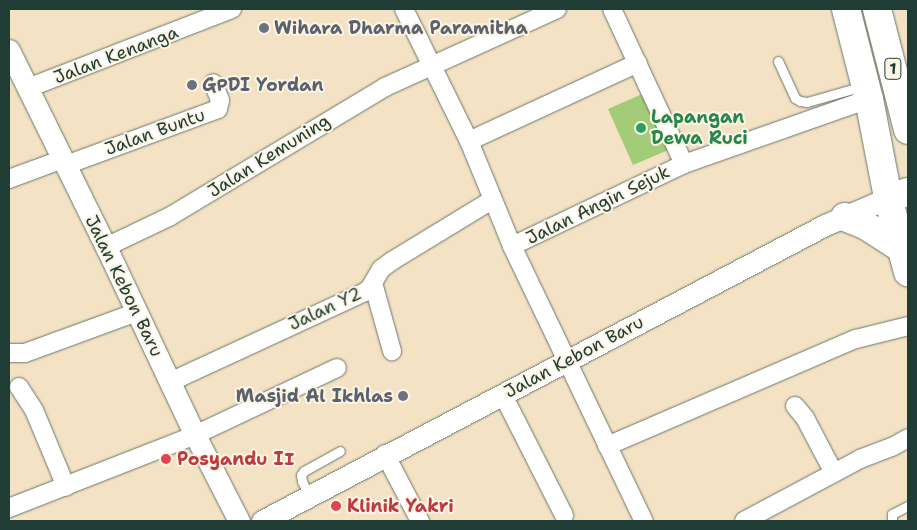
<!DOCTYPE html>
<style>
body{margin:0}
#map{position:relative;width:917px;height:530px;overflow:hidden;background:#f4e2c5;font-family:"Shantell Sans",sans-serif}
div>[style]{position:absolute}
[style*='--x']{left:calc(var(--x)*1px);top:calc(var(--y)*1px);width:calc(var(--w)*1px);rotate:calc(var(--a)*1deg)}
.green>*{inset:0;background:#a2cc78}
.roads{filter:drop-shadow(0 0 1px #6a7767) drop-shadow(0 0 1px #6a7767)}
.service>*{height:9px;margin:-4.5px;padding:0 4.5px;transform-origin:4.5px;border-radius:4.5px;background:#fff}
.minor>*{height:18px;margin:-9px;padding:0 9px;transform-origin:9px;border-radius:9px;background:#fff}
.tertiary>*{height:21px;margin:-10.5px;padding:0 10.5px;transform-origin:10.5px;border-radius:10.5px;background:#fff}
.primary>*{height:28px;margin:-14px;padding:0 14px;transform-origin:14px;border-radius:14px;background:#fff}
.trunk>*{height:28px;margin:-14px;padding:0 14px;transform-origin:14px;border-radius:14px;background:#fff}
.motorway>*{height:28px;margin:-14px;padding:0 14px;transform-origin:14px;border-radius:14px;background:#fff}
.dots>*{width:14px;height:14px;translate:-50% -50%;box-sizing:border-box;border:2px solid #fcf5e5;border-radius:50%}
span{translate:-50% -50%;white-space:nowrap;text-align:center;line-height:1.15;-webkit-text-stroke:4px #fcf5e5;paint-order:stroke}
.shield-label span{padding:1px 4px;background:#fcf5e5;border:1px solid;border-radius:4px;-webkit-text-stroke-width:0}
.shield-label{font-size:16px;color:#1f3d34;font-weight:700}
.worship-label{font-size:18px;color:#5b616d;font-weight:700}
.left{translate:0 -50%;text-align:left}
.right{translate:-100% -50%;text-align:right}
.street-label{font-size:18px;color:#1f3d34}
.leisure-label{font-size:18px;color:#27864d;font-weight:700}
.health-label{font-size:18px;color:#be3a42;font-weight:700}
.frame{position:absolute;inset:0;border:10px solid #1f3d34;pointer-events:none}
</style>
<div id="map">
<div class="green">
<div style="clip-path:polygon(649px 91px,673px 148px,633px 165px,608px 109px)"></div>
</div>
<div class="roads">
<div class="service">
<div style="--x:778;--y:61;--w:41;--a:65.3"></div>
<div style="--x:795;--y:98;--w:6;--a:31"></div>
<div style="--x:800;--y:101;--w:7;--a:8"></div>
<div style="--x:807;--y:102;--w:58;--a:-15.9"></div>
<div style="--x:309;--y:496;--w:17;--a:-115"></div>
<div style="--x:302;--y:481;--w:6;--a:-99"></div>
<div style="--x:301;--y:475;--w:5;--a:-53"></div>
<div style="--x:304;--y:471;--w:41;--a:-29.1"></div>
<div style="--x:892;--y:521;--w:7;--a:-90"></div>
<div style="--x:892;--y:514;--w:18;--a:-27"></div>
</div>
<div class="minor">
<div style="--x:404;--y:9;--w:147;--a:63.8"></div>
<div style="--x:469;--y:141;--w:113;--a:67.7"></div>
<div style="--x:512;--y:246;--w:305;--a:64.4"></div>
<div style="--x:612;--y:9;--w:171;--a:65.1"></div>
<div style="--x:28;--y:88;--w:219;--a:-21.2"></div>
<div style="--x:469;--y:141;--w:186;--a:-24.8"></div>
<div style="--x:66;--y:165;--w:162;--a:-20.2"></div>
<div style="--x:218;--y:109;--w:9;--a:-77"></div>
<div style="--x:220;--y:100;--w:18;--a:-112"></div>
<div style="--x:9;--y:179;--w:58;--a:-20.3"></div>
<div style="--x:512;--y:246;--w:191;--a:-25.5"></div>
<div style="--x:684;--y:164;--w:196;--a:-19.4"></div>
<div style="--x:106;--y:247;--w:70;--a:-25.5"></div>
<div style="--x:169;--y:217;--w:252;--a:-31"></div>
<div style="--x:385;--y:87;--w:189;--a:-24.4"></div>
<div style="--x:373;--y:283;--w:71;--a:74.4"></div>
<div style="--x:9;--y:353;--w:16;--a:0"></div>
<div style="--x:25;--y:353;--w:119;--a:-20.1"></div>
<div style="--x:170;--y:382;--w:215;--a:-24.8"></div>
<div style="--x:365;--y:292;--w:6;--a:-39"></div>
<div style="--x:370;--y:288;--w:22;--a:-60"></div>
<div style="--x:381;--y:269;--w:14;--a:-36"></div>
<div style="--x:392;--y:261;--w:117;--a:-31.4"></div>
<div style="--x:19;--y:387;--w:27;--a:57"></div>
<div style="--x:34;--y:410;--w:83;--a:67.4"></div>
<div style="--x:503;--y:395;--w:135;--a:63.1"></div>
<div style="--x:795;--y:406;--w:16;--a:50"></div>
<div style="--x:805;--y:418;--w:62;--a:62.2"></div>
<div style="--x:607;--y:446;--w:271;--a:-23.3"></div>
<div style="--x:856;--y:339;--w:54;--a:-14"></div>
<div style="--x:385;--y:454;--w:76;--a:62.4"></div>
<div style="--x:9;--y:508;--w:200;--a:-21.4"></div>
<div style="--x:195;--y:435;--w:157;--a:-25.3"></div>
<div style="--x:744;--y:521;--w:132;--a:-28.1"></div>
<div style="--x:860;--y:459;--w:34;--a:-21"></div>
<div style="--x:892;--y:447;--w:18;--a:-29"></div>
</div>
<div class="tertiary">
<div style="--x:9;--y:50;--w:220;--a:63.8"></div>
<div style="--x:106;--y:247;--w:208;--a:64.7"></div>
<div style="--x:195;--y:435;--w:97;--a:62.9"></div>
<div style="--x:262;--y:521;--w:636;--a:-27.73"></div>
<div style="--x:825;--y:225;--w:69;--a:-23.2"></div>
</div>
<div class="primary">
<div style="--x:888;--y:198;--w:21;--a:-17"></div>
</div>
<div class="trunk">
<div style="--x:846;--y:9;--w:93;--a:75.7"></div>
<div style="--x:869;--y:99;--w:101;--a:79.1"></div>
<div style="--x:888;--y:198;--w:77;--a:74.9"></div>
<div style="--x:845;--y:217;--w:22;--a:22"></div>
<div style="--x:865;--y:225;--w:43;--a:32.6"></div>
</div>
<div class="motorway">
<div style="--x:877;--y:9;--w:125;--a:75.6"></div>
</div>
</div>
<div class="dots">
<div style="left:264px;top:28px;background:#6b7280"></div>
<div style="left:192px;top:85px;background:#6b7280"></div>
<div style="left:641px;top:128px;background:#2e9e5b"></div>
<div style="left:403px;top:396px;background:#6b7280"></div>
<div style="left:166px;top:459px;background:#e0444e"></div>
<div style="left:336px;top:506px;background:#e0444e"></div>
</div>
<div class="shield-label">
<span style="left:893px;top:69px">1</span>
</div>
<div class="worship-label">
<span class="left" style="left:274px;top:28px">Wihara Dharma Paramitha</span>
<span class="left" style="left:202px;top:85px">GPDI Yordan</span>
<span class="right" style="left:393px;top:396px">Masjid Al Ikhlas</span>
</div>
<div class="street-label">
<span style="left:116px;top:55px;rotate:-21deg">Jalan Kenanga</span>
<span style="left:155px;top:132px;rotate:-20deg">Jalan Buntu</span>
<span style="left:269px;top:156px;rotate:-32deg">Jalan Kemuning</span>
<span style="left:598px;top:205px;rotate:-26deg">Jalan Angin Sejuk</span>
<span style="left:124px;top:286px;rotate:64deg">Jalan Kebon Baru</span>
<span style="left:325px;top:309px;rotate:-25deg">Jalan Y2</span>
<span style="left:574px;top:357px;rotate:-28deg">Jalan Kebon Baru</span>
</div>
<div class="leisure-label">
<span class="left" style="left:651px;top:128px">Lapangan<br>Dewa Ruci</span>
</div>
<div class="health-label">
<span class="left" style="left:177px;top:459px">Posyandu II</span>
<span class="left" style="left:347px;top:506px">Klinik Yakri</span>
</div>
<div class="frame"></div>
</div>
